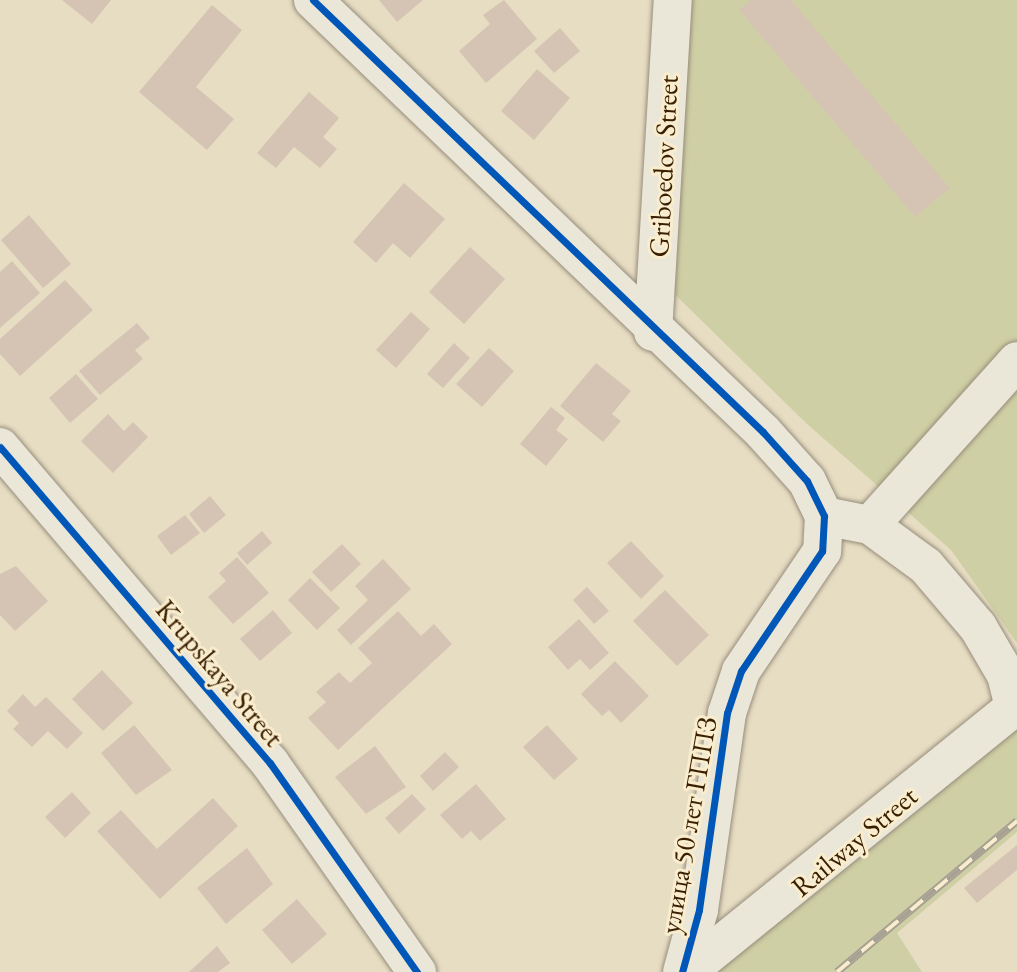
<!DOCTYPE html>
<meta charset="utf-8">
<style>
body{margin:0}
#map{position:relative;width:1017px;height:972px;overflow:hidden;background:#e7ddc3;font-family:"EB Garamond",serif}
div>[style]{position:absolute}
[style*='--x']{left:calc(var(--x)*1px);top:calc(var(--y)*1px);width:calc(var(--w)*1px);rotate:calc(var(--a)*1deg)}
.green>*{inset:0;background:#cfcfa5}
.building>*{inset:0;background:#d5c4b4}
.roads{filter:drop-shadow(0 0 2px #978d7b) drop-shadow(0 0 2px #978d7b)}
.minor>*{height:38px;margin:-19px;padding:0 19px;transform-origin:19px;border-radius:19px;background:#eae6d8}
.rail>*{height:8px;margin-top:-4px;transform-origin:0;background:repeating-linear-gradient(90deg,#f9edce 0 16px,#a7a194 0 32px);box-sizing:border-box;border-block:2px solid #a7a194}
.cycleway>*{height:7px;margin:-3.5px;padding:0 3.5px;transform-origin:3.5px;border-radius:3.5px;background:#0057b8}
span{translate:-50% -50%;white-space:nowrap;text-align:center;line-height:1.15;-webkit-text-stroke:6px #f9edce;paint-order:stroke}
.street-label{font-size:28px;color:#391e00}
</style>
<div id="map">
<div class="green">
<div style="clip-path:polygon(673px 0,1017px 0,1017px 643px,951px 550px,807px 424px,656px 276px)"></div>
<div style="clip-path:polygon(1017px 705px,1017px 832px,897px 933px,922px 972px,687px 972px)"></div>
</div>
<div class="building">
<div style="clip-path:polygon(62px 0,111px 0,92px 24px)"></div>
<div style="clip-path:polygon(379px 0,423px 0,397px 22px)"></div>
<div style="clip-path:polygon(504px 0,537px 39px,486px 83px,459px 51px,490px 24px,483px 15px)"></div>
<div style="clip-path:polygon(751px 0,791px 0,950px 188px,915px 217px,739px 10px)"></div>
<div style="clip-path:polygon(212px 5px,242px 30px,196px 87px,234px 119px,207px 150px,139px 92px)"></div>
<div style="clip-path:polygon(560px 28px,580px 51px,554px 73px,534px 51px)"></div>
<div style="clip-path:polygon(537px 69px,570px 98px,534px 140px,501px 111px)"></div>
<div style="clip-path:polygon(309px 92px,339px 118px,323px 137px,337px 149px,320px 168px,294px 147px,276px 168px,257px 153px)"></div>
<div style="clip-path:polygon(404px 183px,445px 219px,410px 258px,393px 243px,376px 263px,353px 242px)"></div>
<div style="clip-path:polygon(29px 215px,71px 264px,43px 288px,1px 240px)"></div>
<div style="clip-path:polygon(470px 247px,505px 279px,464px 324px,429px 292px)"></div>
<div style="clip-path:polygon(12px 261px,40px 293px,0 328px,0 272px)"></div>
<div style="clip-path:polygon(65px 280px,93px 310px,20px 376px,0 354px,0 339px)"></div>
<div style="clip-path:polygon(411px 312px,430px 329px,396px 368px,376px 350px)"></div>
<div style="clip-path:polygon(137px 323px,150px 338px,135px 350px,143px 359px,100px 395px,79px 371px)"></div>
<div style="clip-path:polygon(454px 343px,470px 358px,443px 388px,427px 374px)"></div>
<div style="clip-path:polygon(489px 348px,514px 371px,482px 407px,456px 384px)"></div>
<div style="clip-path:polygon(596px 363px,631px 391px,612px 414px,621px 421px,603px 442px,560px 406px)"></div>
<div style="clip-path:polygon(76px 374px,98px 399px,70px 423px,49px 398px)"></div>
<div style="clip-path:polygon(551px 407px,565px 418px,556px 430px,568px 439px,546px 466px,520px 444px)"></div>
<div style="clip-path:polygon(108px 414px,124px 431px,133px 422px,148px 437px,113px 473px,81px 441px)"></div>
<div style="clip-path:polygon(210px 496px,226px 515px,204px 533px,189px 514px)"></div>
<div style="clip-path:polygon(185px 515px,200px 533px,171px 555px,157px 536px)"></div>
<div style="clip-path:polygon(262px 531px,272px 543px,247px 565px,237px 553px)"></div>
<div style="clip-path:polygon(631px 541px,664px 576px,641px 599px,607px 563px)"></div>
<div style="clip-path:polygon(342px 544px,361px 564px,331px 592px,312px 572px)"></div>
<div style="clip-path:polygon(237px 557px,269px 593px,233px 624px,208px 597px,226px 581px,219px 573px)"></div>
<div style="clip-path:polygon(383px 559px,411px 589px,351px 645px,337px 630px,368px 600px,355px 586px)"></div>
<div style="clip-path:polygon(16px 566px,48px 601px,15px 631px,0 615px,0 574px)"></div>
<div style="clip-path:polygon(310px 578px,340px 608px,317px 630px,288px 600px)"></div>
<div style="clip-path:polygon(587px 587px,609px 611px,594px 624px,573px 600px)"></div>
<div style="clip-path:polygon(665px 590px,709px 635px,677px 666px,633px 621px)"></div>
<div style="clip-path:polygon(273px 610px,292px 633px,260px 661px,240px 639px)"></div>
<div style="clip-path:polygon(398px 611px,421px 636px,434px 624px,452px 644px,338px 750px,308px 718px,326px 702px,316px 692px,339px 672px,350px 683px,372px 663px,358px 648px)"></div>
<div style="clip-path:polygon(579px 619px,609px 653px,590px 670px,580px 659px,568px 670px,548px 647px)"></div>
<div style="clip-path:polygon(615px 661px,649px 696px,621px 723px,609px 710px,602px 716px,581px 694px)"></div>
<div style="clip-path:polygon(102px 670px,133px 703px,103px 731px,72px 699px)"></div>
<div style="clip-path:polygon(23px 694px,35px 707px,46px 697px,83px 733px,67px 749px,48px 731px,32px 747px,13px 729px,19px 723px,7px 711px)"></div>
<div style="clip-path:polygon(134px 725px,172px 770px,136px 795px,101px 753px)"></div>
<div style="clip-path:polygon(547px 725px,578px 759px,554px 780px,523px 747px)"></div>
<div style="clip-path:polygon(375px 746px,406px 787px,366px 814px,335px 777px)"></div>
<div style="clip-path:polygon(445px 752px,459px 767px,433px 791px,420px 776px)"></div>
<div style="clip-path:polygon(476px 784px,506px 819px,480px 841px,471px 831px,462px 839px,440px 815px)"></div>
<div style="clip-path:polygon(72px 792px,91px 813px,65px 838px,45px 817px)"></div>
<div style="clip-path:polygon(412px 794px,426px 809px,399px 834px,385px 818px)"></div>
<div style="clip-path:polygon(213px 798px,238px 826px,160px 899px,97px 831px,121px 810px,157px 849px)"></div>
<div style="clip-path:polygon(1017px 845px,1017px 870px,977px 903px,964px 888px)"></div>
<div style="clip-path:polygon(247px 848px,273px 884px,226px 924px,197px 888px)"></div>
<div style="clip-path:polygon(297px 899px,327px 934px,292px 964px,262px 930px)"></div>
<div style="clip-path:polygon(217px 946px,230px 963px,218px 972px,189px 972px)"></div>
</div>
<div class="roads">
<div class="minor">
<div style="--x:313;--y:0;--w:624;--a:43.83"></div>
<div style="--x:763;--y:432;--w:66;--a:48.1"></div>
<div style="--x:807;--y:481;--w:39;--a:64"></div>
<div style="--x:824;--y:516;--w:35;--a:93"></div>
<div style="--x:822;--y:551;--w:145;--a:124"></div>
<div style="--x:741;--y:671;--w:44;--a:108.4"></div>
<div style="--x:727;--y:713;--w:199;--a:98.1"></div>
<div style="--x:699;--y:910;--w:64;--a:105.3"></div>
<div style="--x:653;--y:332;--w:333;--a:-86.6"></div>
<div style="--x:0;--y:447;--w:416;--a:49.5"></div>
<div style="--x:270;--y:763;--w:256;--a:54.9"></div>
<div style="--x:824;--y:516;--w:47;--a:11.1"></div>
<div style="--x:870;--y:525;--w:69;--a:36.2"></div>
<div style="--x:926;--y:566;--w:80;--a:49.6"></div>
<div style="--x:978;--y:627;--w:56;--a:59.7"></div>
<div style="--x:1006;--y:675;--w:34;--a:76"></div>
<div style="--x:870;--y:525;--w:220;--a:-48.1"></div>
<div style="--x:687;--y:972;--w:424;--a:-39"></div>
</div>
</div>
<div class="rail">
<div style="--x:837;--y:972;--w:235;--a:-40"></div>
</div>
<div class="cycleway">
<div style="--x:313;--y:0;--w:624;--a:43.83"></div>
<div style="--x:763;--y:432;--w:66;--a:48.1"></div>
<div style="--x:807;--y:481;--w:39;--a:64"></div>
<div style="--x:824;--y:516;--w:35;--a:93"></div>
<div style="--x:822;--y:551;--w:145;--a:124"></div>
<div style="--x:741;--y:671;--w:44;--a:108.4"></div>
<div style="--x:727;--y:713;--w:199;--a:98.1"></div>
<div style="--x:699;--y:910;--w:64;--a:105.3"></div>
<div style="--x:0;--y:447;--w:416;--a:49.5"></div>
<div style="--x:270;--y:763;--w:256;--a:54.9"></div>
</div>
<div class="street-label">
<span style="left:663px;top:166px;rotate:-87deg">Griboedov Street</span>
<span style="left:220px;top:673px;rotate:50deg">Krupskaya Street</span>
<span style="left:688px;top:825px;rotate:-80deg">улица 50 лет ГППЗ</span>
<span style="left:854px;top:841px;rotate:-40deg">Railway Street</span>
</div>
</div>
